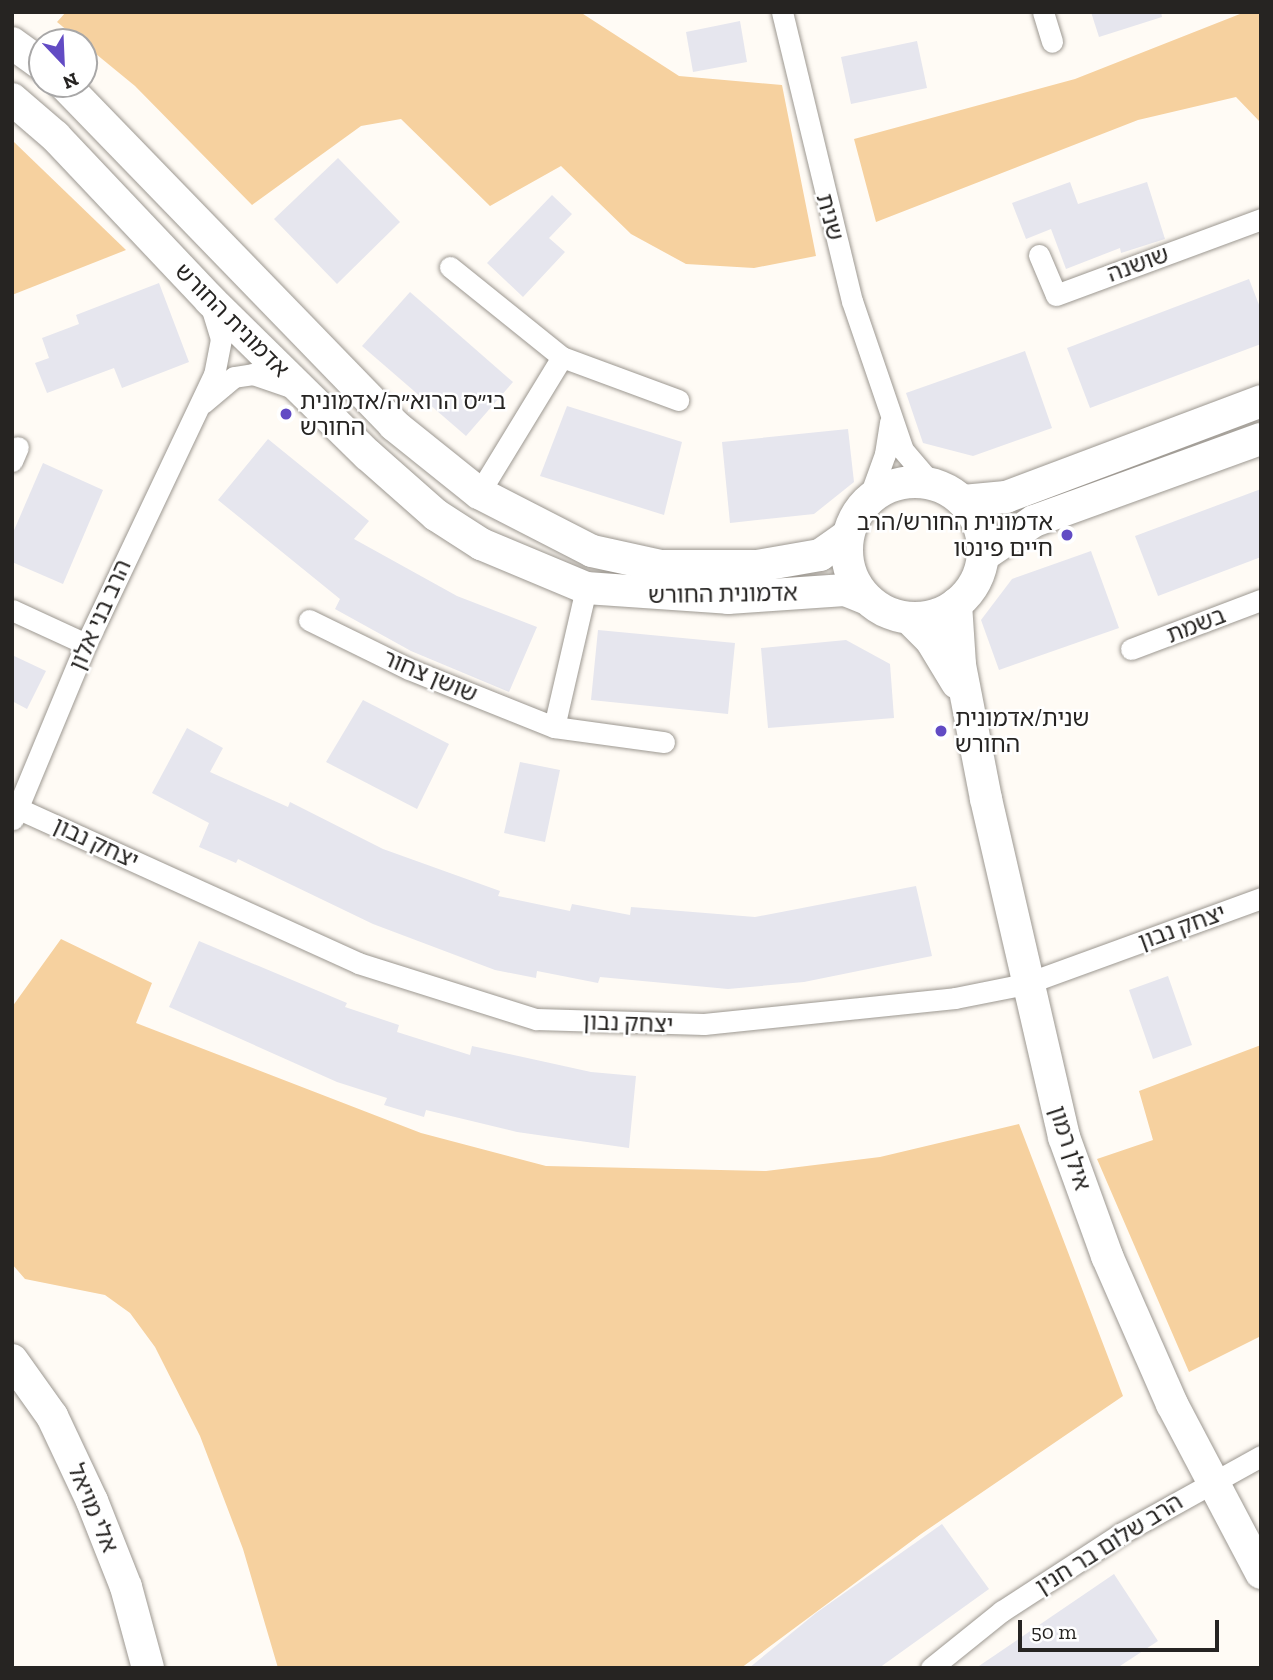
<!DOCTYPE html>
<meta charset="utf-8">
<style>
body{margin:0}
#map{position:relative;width:1273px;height:1680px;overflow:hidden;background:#fffbf5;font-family:"Zilla Slab","Noto Sans Hebrew",serif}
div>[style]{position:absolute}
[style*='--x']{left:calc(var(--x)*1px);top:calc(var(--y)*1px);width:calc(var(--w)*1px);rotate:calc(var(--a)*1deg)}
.green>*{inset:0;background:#f6d19f}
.building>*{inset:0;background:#e6e6ee}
.roads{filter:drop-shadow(0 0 2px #9d9891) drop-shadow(0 0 2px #9d9891)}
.street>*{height:21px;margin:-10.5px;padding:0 10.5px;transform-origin:10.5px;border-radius:10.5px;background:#fff}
.secondary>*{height:32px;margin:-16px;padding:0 16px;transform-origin:16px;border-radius:16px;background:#fff}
.secondary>.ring{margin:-16px;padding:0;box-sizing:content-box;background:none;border:32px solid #fff;border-radius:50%}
.dots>*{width:19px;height:19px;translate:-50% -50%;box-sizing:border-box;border:4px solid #fff;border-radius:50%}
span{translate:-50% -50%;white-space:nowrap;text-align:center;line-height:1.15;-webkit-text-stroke:5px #fff;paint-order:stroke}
.street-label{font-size:23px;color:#262422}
.poi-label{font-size:23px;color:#262422}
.left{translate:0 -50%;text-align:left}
.right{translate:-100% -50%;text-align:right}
.frame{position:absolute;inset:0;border:14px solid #262422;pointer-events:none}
.north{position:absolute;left:28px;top:28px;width:70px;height:70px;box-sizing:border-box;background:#fff;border:2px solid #a8a7a7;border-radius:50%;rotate:157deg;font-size:19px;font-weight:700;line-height:28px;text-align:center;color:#262422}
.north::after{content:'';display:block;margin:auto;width:24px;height:32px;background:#624bc4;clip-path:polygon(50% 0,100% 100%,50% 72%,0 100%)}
.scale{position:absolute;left:1018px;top:1620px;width:201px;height:32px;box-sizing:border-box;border:4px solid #262422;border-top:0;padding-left:9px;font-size:21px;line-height:24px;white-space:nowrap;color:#262422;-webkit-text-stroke:5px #fff;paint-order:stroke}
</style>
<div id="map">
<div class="green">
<div style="clip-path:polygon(66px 12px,580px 12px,679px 76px,782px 85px,816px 256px,754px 268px,686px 264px,631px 234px,561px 166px,490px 206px,401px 119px,361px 126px,252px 205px,135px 86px,57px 22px)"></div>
<div style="clip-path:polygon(1245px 12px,1261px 12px,1261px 123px,1236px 97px,1138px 120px,876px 222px,854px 139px,1075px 79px)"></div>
<div style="clip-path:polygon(14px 142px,126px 250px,12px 295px)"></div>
<div style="clip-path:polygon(61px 939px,152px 983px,136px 1023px,421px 1133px,546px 1166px,766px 1171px,880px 1157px,1019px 1124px,1123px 1396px,921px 1534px,741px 1668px,278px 1668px,243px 1549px,200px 1436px,155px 1347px,130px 1313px,105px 1295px,25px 1279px,12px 1264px,12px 1007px)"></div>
<div style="clip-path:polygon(1261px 1045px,1261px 1336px,1189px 1372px,1097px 1159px,1153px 1140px,1139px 1091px)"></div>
</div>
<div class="building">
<div style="clip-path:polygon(1091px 12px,1161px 12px,1162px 17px,1099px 37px)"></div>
<div style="clip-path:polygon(740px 21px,747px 62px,693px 72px,686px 32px)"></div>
<div style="clip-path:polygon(917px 41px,927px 88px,851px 104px,841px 57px)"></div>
<div style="clip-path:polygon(338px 158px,400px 222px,337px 284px,274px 219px)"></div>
<div style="clip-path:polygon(1070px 182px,1078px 204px,1147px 182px,1165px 239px,1121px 253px,1120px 248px,1066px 269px,1051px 229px,1026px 239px,1012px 203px)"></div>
<div style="clip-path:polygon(552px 195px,572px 214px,549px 238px,565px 252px,523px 297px,487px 263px)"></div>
<div style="clip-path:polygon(1249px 279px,1261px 310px,1261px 344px,1090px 408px,1067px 348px)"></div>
<div style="clip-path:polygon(159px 283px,189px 362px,122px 388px,114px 368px,47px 393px,35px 363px,49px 358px,42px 338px,79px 324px,76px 315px)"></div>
<div style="clip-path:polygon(410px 292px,513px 382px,466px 436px,362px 346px)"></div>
<div style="clip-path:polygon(1025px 351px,1052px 428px,973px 456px,923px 443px,906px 393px)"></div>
<div style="clip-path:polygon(567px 406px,682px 442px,664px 515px,540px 476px)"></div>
<div style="clip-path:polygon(848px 429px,854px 482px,814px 514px,730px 523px,722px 442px)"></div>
<div style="clip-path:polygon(268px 439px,369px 521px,354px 539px,457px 596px,537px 627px,509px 692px,411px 651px,335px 609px,340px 599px,218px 500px)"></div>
<div style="clip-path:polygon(43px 463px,103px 490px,63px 584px,12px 562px,12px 535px)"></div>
<div style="clip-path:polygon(1261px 489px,1261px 557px,1158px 596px,1135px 536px)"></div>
<div style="clip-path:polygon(1091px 551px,1119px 628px,999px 670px,981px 620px,1012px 579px)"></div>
<div style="clip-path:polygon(598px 630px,735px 643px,728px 714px,591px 700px)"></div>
<div style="clip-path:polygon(846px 640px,890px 664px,894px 718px,768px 728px,761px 648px)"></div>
<div style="clip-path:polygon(12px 655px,46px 671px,27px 709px,12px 701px)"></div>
<div style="clip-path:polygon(363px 700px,449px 744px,417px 809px,326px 762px)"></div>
<div style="clip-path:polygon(187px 728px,223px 748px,210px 772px,288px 807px,290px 802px,383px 849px,500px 891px,498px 896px,570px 911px,572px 904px,630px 915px,631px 907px,755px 917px,916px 886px,932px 956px,804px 982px,728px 989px,600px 977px,598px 983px,537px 971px,536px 978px,495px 970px,373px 924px,238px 859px,236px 863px,199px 847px,209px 823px,152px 793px)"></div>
<div style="clip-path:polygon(520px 762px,560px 770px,545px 842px,504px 833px)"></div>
<div style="clip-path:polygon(199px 941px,347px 1003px,345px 1007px,399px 1025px,397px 1032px,470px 1055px,472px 1046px,591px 1072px,636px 1076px,629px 1148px,517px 1132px,426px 1110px,424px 1117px,384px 1105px,387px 1098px,337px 1082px,169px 1007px)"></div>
<div style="clip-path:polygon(1168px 976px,1192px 1045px,1153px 1059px,1129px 990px)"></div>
<div style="clip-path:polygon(942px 1524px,989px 1589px,879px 1668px,749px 1668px,816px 1613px)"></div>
<div style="clip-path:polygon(1114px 1574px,1158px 1641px,1117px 1668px,976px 1668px)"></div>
</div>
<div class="roads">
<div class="street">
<div style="--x:782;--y:12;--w:297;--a:76.4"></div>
<div style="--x:852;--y:301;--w:157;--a:71.1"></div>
<div style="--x:903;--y:450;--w:45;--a:49.5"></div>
<div style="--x:1043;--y:12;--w:31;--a:73"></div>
<div style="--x:1039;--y:255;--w:43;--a:67"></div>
<div style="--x:1056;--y:295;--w:219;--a:-20.3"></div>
<div style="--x:450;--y:267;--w:144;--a:38.8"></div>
<div style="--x:562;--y:357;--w:124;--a:20.3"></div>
<div style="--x:203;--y:403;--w:40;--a:-40"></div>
<div style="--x:234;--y:377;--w:19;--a:-9"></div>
<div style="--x:253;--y:374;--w:40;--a:18.9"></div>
<div style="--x:12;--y:461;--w:15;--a:-67"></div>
<div style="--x:479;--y:493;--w:159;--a:-58.6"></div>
<div style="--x:868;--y:501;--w:50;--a:-70.1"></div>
<div style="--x:885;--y:454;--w:33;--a:-81"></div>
<div style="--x:12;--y:610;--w:81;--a:24.7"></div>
<div style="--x:309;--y:620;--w:111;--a:26.1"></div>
<div style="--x:409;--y:669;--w:156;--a:21.8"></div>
<div style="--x:554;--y:727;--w:111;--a:7.8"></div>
<div style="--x:1131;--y:649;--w:139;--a:-20.7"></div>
<div style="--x:554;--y:727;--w:143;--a:-77"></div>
<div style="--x:19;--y:809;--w:372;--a:24.4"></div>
<div style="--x:358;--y:963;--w:187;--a:17.5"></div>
<div style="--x:536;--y:1019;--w:168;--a:1.7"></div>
<div style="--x:704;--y:1024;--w:252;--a:-5.9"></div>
<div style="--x:955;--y:998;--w:71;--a:-11.3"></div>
<div style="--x:1025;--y:984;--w:251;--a:-20"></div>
<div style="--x:13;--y:819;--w:190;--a:-67.4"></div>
<div style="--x:86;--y:644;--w:298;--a:-64.6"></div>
<div style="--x:214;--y:375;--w:37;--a:-79"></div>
<div style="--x:221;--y:339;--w:39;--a:-107"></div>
<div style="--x:931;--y:1668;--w:91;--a:-38.8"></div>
<div style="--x:1002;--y:1611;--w:143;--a:-33"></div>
<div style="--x:1122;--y:1533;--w:159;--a:-29"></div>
</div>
<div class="secondary">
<div style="--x:12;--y:43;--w:37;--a:36"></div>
<div style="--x:64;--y:84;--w:475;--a:45.9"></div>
<div style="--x:394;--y:425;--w:109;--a:38.7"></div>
<div style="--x:479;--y:493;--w:127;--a:27.2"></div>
<div style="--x:592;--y:551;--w:71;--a:12.3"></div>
<div style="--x:661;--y:566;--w:96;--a:0"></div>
<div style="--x:757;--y:566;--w:64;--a:-9.9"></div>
<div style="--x:820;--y:555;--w:33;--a:-35"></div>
<div style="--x:12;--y:99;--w:57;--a:40.7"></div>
<div style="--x:55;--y:136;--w:226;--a:46.6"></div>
<div style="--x:210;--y:300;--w:221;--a:44.5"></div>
<div style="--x:368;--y:455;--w:91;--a:41.4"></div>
<div style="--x:436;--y:515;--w:54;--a:32.8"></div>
<div style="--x:481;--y:544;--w:114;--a:22.7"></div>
<div style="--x:586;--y:588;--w:142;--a:4"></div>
<div style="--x:728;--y:598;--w:117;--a:-3.9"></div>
<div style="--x:845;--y:590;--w:22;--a:22"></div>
<div class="ring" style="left:847px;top:482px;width:104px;height:104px"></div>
<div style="--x:963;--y:501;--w:43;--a:-5.3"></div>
<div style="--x:1006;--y:497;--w:272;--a:-20.6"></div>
<div style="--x:984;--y:555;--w:60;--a:-34.2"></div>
<div style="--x:1034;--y:521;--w:241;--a:-19.9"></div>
<div style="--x:956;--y:604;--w:61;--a:86.2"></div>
<div style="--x:960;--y:665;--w:136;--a:79"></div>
<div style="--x:986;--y:799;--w:347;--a:77"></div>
<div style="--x:1064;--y:1137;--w:127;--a:70.1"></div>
<div style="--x:1107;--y:1256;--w:162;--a:66.3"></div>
<div style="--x:1172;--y:1404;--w:191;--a:62.2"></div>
<div style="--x:910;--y:619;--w:30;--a:45"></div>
<div style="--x:931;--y:640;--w:50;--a:58.8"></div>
<div style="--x:12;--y:1360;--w:69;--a:54.5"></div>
<div style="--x:52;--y:1416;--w:94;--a:64.8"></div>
<div style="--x:92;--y:1501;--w:92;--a:68.4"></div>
<div style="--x:126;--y:1587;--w:84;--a:74.8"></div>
</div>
</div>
<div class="dots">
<div style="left:286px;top:414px;background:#624bc4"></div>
<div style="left:1067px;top:535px;background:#624bc4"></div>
<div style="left:941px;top:731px;background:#624bc4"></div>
</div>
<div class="street-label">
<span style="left:830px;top:217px;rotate:75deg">שנית</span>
<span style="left:1138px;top:264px;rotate:-20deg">שושנה</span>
<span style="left:232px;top:320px;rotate:45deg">אדמונית החורש</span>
<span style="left:723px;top:594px;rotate:-1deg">אדמונית החורש</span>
<span style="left:100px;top:615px;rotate:-66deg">הרב בני אלון</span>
<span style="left:1196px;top:625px;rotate:-21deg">בשמת</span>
<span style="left:430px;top:676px;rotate:23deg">שושן צחור</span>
<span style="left:96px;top:843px;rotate:25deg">יצחק נבון</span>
<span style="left:1182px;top:927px;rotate:-20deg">יצחק נבון</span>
<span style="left:628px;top:1023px;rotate:2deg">יצחק נבון</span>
<span style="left:1070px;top:1148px;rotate:72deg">אילן רמון</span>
<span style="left:93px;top:1508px;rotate:67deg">אלי מויאל</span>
<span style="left:1109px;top:1544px;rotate:-32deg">הרב שלום בר חנין</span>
</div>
<div class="poi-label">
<span class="left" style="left:300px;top:414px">בי״ס הרוא״ה/אדמונית<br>החורש</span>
<span class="right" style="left:1053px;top:535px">אדמונית החורש/הרב<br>חיים פינטו</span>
<span class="left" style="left:955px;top:731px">שנית/אדמונית<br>החורש</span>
</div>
<div class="frame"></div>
<div class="north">N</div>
<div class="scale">50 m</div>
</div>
